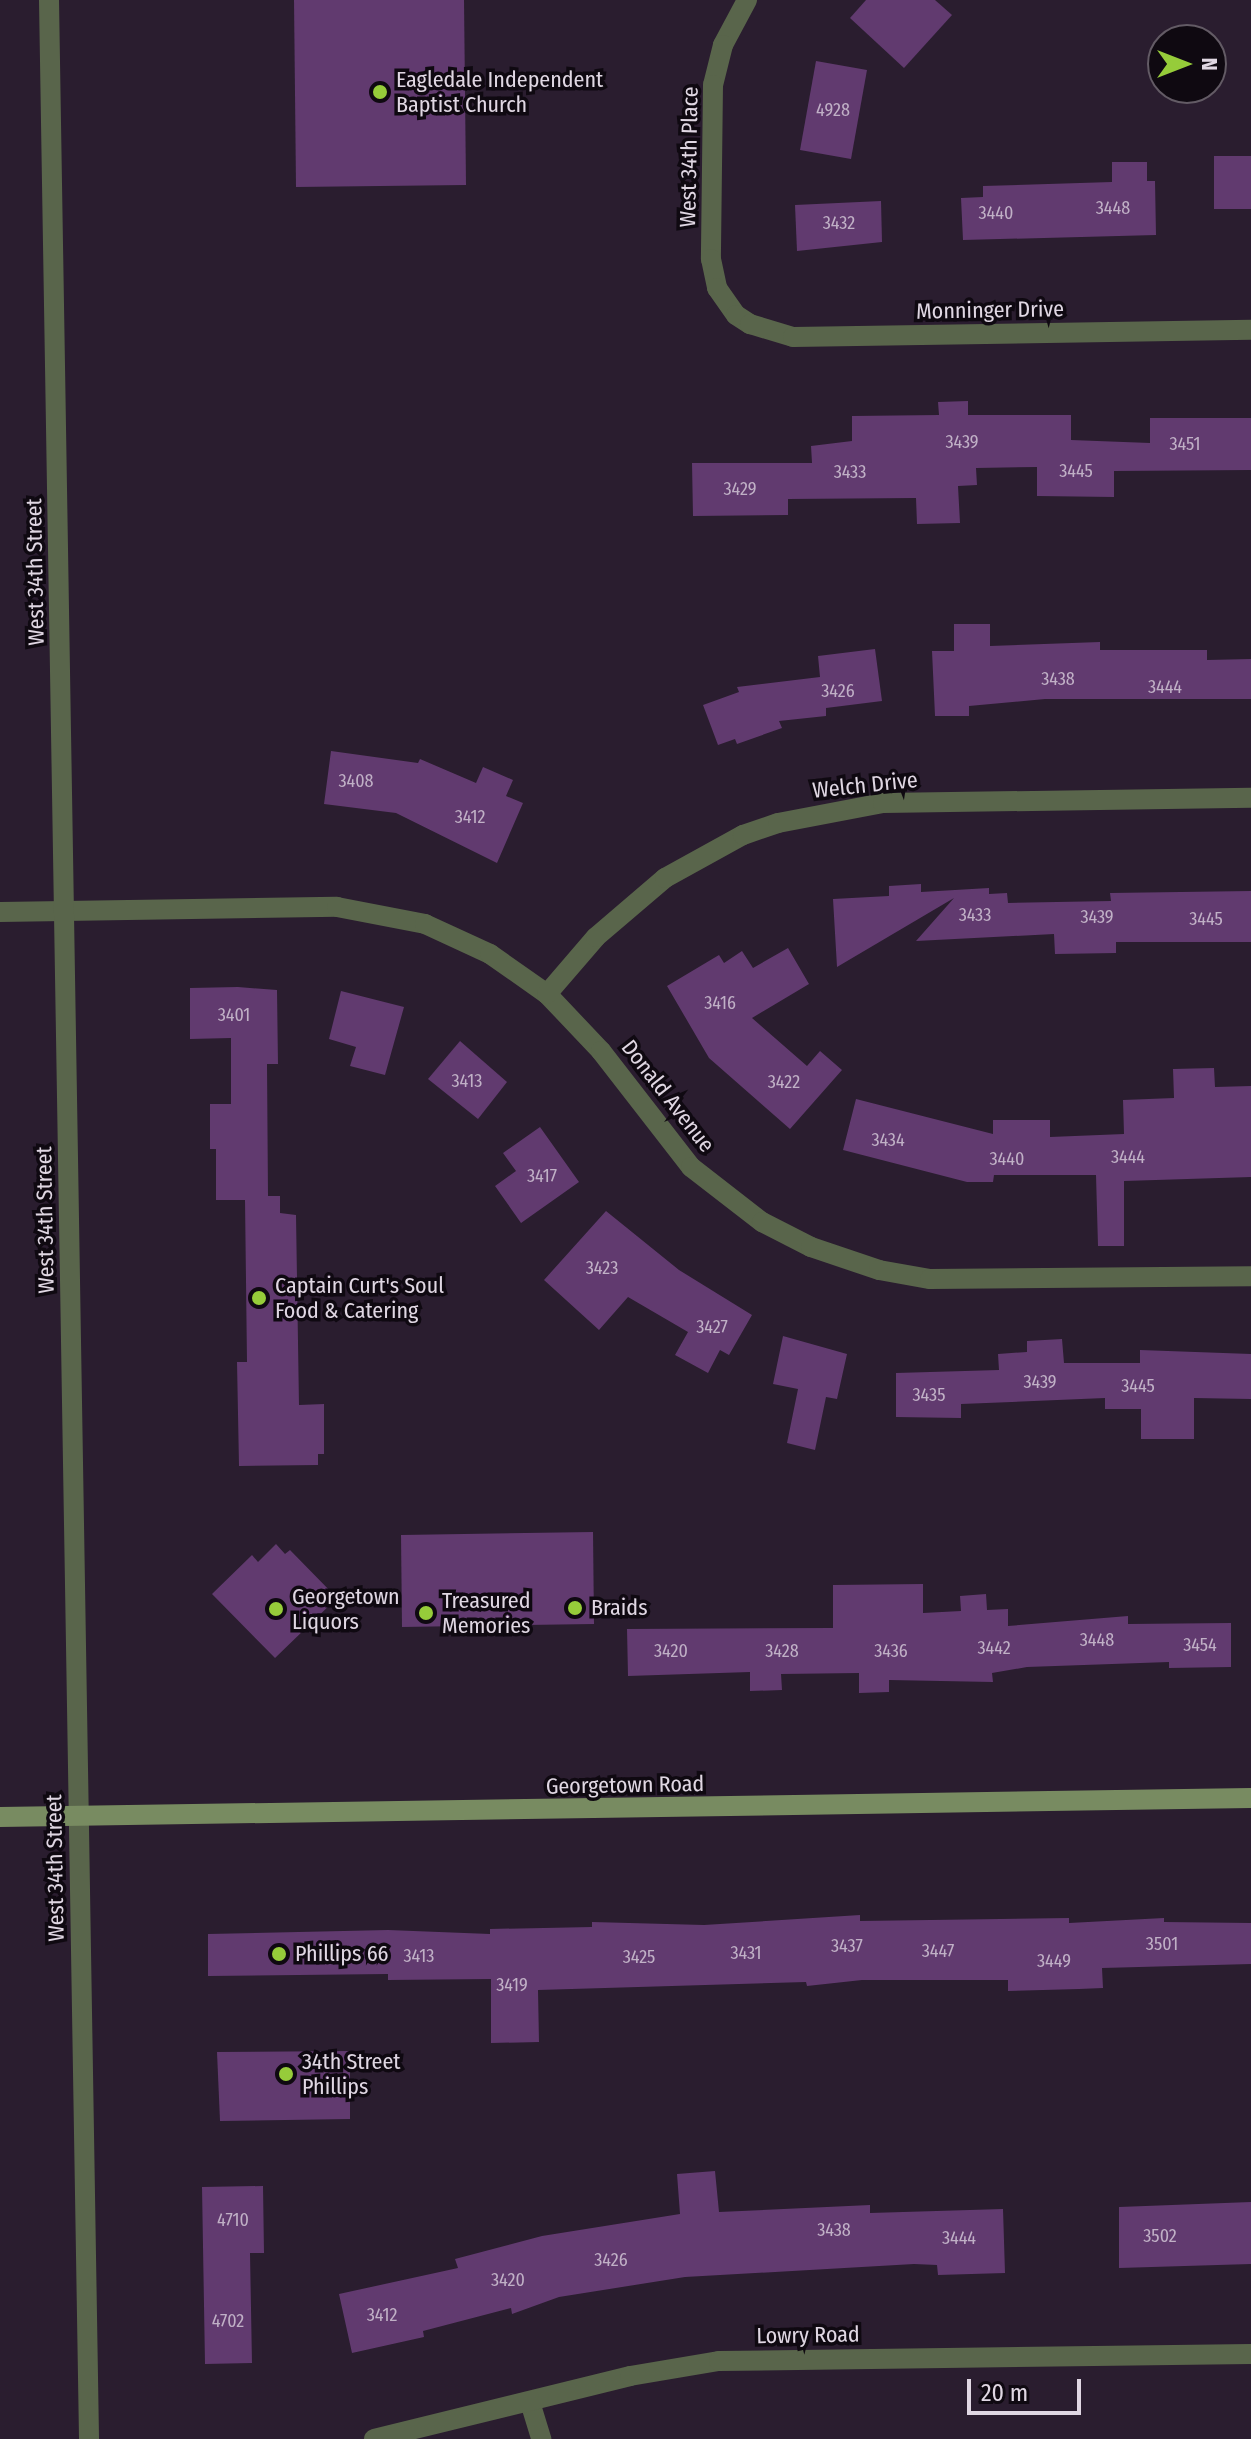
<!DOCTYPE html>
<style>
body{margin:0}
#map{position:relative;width:1251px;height:2439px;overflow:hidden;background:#2a1d2f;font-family:"Fira Sans Condensed",sans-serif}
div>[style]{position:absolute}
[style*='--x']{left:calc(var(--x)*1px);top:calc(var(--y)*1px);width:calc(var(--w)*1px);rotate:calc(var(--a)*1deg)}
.building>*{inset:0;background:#613a6f}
.minor>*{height:20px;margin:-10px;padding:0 10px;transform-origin:10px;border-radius:10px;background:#59654b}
.tertiary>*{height:20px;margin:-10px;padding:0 10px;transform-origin:10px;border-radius:10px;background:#59654b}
.secondary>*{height:20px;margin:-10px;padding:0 10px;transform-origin:10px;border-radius:10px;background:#788b61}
.dots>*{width:22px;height:22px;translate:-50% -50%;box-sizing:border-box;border:4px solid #0f0911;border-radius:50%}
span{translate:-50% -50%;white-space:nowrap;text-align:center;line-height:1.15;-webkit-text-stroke:7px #0f0911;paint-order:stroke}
.number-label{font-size:18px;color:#c0b0c6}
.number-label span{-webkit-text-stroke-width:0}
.poi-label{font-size:22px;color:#e0d7e3}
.left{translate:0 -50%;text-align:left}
.street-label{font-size:22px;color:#e0d7e3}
.north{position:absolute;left:1147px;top:24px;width:80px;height:80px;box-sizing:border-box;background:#0f0911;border:2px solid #635b65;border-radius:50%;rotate:90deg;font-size:22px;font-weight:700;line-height:32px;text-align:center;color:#e0d7e3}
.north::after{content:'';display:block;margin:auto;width:28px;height:36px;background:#96cc3a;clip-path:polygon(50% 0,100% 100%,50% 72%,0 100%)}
.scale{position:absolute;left:967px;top:2379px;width:114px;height:36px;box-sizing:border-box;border:4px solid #e0d7e3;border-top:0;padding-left:10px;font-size:24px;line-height:28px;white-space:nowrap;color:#e0d7e3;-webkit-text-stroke:6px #0f0911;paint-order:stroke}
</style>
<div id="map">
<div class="building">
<div style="clip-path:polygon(294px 0,464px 0,466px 185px,296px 187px)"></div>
<div style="clip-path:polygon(866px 0,935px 0,952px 15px,904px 68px,850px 18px)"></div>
<div style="clip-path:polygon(816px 61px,867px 70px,851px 159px,800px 150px)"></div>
<div style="clip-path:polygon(1214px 156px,1251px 156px,1251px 209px,1214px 209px)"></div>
<div style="clip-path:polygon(1112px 162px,1147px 162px,1147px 181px,1155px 181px,1156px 235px,963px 240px,961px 198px,983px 197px,983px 186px,1112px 182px)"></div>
<div style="clip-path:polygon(881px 201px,882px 242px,797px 251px,795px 205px)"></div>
<div style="clip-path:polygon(968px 401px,968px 415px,1071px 415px,1071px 440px,1150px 443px,1150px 418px,1251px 418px,1251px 470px,1114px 471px,1114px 497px,1037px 496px,1037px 467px,976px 468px,977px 485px,958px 486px,960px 523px,917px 524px,916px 498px,788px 499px,788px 515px,693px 516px,692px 463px,812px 463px,811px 446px,852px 441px,852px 416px,939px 415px,938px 402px)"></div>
<div style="clip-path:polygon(954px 624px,990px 624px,990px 646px,1100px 642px,1100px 650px,1207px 650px,1207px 660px,1251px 659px,1251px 699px,1045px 699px,969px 706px,969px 716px,935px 716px,932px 651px,954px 651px)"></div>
<div style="clip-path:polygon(875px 649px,882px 701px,826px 708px,826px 716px,779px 721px,782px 728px,737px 744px,735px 739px,718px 745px,703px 705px,739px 692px,737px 687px,820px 677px,818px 656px)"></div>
<div style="clip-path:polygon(331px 751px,418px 763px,420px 759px,476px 783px,483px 767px,513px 780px,506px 796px,523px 803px,497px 863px,396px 813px,324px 804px)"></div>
<div style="clip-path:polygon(921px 884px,921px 892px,989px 888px,989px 894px,1007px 893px,1008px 903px,1111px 901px,1110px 893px,1251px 891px,1251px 942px,1116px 942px,1116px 953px,1055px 954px,1054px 934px,916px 941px,954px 898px,837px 967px,833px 899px,889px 896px,889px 886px)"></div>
<div style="clip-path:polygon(788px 948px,809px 984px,752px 1018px,807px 1066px,820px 1051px,842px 1070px,790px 1129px,709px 1058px,667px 986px,719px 955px,724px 963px,742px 951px,753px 968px)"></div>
<div style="clip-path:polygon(238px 987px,277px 990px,278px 1064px,267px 1064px,268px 1196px,280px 1196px,280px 1213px,296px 1215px,299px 1405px,324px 1404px,324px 1454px,318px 1454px,318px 1465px,239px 1466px,237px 1362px,247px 1362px,245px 1200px,216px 1200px,216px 1149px,210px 1149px,210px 1104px,231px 1104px,231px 1038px,190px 1039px,190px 988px)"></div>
<div style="clip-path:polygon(341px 991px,404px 1007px,385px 1075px,350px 1066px,356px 1047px,329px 1039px)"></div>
<div style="clip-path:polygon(460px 1041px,507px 1082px,478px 1119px,428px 1079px)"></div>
<div style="clip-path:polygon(1214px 1068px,1215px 1087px,1251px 1086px,1251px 1177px,1124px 1181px,1124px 1246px,1098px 1246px,1096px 1175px,994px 1175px,993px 1182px,967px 1182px,843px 1150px,856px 1099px,993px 1134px,993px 1120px,1050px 1120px,1050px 1137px,1124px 1134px,1123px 1100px,1174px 1098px,1173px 1069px)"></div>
<div style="clip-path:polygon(540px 1127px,579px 1182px,521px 1223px,495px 1186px,516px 1171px,503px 1153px)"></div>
<div style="clip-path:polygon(606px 1211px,679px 1270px,752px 1315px,729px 1355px,720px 1350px,708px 1373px,675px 1355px,688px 1332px,628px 1297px,599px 1330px,544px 1280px)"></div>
<div style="clip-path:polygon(783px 1336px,847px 1354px,837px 1399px,826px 1397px,815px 1450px,787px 1443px,798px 1389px,773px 1384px)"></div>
<div style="clip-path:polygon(1062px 1339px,1064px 1363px,1140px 1363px,1140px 1350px,1251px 1354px,1251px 1399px,1194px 1398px,1194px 1439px,1141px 1439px,1141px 1409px,1105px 1409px,1105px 1398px,961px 1404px,961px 1418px,896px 1417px,896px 1373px,999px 1370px,998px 1354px,1027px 1352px,1027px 1341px)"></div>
<div style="clip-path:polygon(593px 1532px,594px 1624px,402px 1627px,401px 1535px)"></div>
<div style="clip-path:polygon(276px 1544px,285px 1554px,290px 1550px,337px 1598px,275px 1658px,212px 1594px,252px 1555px,258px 1562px)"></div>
<div style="clip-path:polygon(923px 1584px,923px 1613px,961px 1611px,960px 1596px,986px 1594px,987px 1610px,1008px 1609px,1008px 1626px,1128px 1616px,1128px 1624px,1231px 1623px,1231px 1667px,1169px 1668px,1169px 1662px,1027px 1667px,992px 1673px,993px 1682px,889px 1680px,889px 1692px,859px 1693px,859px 1673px,781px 1674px,782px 1690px,750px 1691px,750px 1672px,628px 1676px,627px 1629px,833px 1628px,833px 1585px)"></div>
<div style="clip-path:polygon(860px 1915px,860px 1921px,1069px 1918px,1069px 1923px,1164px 1918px,1164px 1922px,1251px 1923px,1251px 1964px,1102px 1968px,1103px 1988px,1079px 1989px,1008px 1991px,1008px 1980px,862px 1980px,807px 1986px,806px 1982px,538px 1990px,539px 2042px,491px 2043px,491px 1979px,388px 1980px,388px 1974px,208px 1976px,208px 1934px,388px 1930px,490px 1934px,490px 1929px,592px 1927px,592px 1922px,704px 1925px)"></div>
<div style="clip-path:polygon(350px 2051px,350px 2119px,220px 2121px,217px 2052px)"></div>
<div style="clip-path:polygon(715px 2171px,719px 2212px,870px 2205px,870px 2213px,1003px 2209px,1005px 2273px,938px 2275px,937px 2265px,914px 2264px,685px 2277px,559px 2297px,512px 2314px,511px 2308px,423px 2331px,424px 2337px,352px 2353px,339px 2294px,458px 2268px,455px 2259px,542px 2236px,680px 2214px,677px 2174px)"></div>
<div style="clip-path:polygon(263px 2186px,264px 2253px,250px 2253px,252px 2363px,205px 2364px,202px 2187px)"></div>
<div style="clip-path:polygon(1251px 2202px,1251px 2264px,1119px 2268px,1119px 2207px)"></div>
</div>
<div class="minor">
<div style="--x:747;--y:0;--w:51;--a:118.1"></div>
<div style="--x:723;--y:45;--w:41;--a:104"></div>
<div style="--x:713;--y:85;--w:174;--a:90.7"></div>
<div style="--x:711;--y:259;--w:30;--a:78"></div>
<div style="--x:717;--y:288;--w:33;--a:55"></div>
<div style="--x:736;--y:315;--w:17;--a:33"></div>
<div style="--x:750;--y:324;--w:45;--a:16.8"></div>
<div style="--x:793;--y:337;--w:458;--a:-0.9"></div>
<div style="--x:0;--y:912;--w:337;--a:-0.9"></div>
<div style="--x:337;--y:907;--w:90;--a:10.9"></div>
<div style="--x:425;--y:924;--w:72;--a:24.8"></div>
<div style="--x:490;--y:954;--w:70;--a:35.1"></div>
<div style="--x:547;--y:994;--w:79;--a:46.5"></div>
<div style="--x:601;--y:1051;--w:147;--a:52.2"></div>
<div style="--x:691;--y:1167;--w:90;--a:37.8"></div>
<div style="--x:762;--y:1222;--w:55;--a:27"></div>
<div style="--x:811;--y:1247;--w:72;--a:18.7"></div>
<div style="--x:879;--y:1270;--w:52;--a:10"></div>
<div style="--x:930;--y:1279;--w:321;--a:-0.5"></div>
<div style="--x:547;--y:994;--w:75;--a:-49.3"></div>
<div style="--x:596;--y:937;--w:91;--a:-40.5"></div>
<div style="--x:665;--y:878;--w:89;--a:-28.9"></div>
<div style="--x:743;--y:835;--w:37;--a:-19"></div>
<div style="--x:778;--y:823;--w:107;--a:-10.8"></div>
<div style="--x:883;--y:803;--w:368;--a:-0.8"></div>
<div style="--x:530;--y:2402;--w:39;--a:73"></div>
<div style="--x:374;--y:2439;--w:264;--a:-13.8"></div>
<div style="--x:630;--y:2376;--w:90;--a:-9.6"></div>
<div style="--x:719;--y:2361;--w:532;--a:-0.75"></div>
</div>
<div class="tertiary">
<div style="--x:49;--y:0;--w:2439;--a:89.06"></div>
</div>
<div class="secondary">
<div style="--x:0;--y:1817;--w:1251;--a:-0.87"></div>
</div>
<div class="dots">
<div style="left:380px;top:92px;background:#96cc3a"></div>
<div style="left:259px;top:1298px;background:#96cc3a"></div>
<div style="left:575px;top:1608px;background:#96cc3a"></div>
<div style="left:276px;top:1609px;background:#96cc3a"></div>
<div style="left:426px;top:1613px;background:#96cc3a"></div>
<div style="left:279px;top:1954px;background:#96cc3a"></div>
<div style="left:286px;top:2074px;background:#96cc3a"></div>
</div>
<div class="number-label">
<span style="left:833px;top:110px">4928</span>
<span style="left:1113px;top:208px">3448</span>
<span style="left:996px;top:213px">3440</span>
<span style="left:839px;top:223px">3432</span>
<span style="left:962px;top:442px">3439</span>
<span style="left:1185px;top:444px">3451</span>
<span style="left:1076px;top:471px">3445</span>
<span style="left:850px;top:472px">3433</span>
<span style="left:740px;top:489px">3429</span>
<span style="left:1058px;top:679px">3438</span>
<span style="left:1165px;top:687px">3444</span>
<span style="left:838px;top:691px">3426</span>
<span style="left:356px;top:781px">3408</span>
<span style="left:470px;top:817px">3412</span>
<span style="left:975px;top:915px">3433</span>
<span style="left:1097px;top:917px">3439</span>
<span style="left:1206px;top:919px">3445</span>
<span style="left:720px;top:1003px">3416</span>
<span style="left:234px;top:1015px">3401</span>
<span style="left:467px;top:1081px">3413</span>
<span style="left:784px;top:1082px">3422</span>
<span style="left:888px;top:1140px">3434</span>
<span style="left:1128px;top:1157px">3444</span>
<span style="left:1007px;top:1159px">3440</span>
<span style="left:542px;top:1176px">3417</span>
<span style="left:602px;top:1268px">3423</span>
<span style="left:712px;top:1327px">3427</span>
<span style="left:1040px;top:1382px">3439</span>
<span style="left:1138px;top:1386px">3445</span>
<span style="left:929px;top:1395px">3435</span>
<span style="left:1097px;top:1640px">3448</span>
<span style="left:1200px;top:1645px">3454</span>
<span style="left:994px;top:1648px">3442</span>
<span style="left:671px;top:1651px">3420</span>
<span style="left:782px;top:1651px">3428</span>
<span style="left:891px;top:1651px">3436</span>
<span style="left:1162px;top:1944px">3501</span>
<span style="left:847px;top:1946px">3437</span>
<span style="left:938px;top:1951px">3447</span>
<span style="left:746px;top:1953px">3431</span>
<span style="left:419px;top:1956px">3413</span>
<span style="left:639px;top:1957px">3425</span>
<span style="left:1054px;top:1961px">3449</span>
<span style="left:512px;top:1985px">3419</span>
<span style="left:233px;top:2220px">4710</span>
<span style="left:834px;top:2230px">3438</span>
<span style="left:1160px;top:2236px">3502</span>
<span style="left:959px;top:2238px">3444</span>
<span style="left:611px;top:2260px">3426</span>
<span style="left:508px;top:2280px">3420</span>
<span style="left:382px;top:2315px">3412</span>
<span style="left:228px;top:2321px">4702</span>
</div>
<div class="poi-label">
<span class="left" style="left:396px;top:92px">Eagledale Independent<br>Baptist Church</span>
<span class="left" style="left:275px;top:1298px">Captain Curt's Soul<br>Food &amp; Catering</span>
<span class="left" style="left:292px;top:1609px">Georgetown<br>Liquors</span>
<span class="left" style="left:442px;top:1613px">Treasured<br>Memories</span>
<span class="left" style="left:591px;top:1608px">Braids</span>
<span class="left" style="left:295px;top:1954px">Phillips 66</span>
<span class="left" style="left:302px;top:2074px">34th Street<br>Phillips</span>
</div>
<div class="street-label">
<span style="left:689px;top:157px;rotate:-89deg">West 34th Place</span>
<span style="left:990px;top:310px;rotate:-1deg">Monninger Drive</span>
<span style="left:35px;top:572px;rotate:-91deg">West 34th Street</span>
<span style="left:865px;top:785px;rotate:-6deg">Welch Drive</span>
<span style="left:668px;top:1096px;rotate:52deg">Donald Avenue</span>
<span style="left:45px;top:1220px;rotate:-91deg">West 34th Street</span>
<span style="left:625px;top:1785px;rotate:-1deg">Georgetown Road</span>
<span style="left:55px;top:1868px;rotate:-91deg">West 34th Street</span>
<span style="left:808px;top:2335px;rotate:-1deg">Lowry Road</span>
</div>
<div class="north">N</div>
<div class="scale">20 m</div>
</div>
